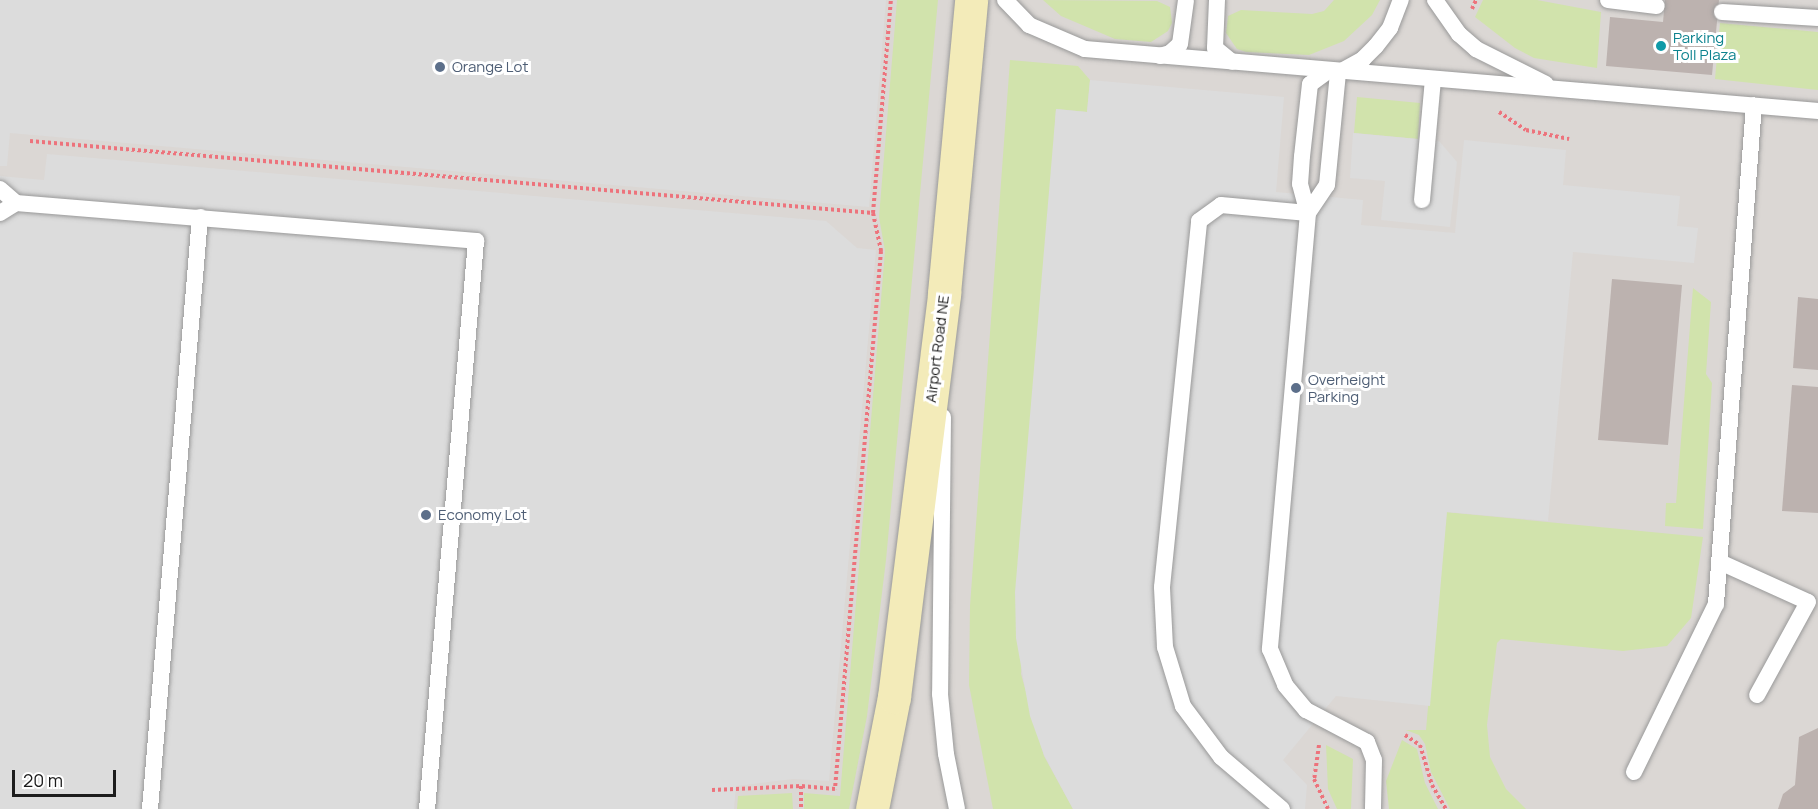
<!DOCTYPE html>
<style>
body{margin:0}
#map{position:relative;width:1818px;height:809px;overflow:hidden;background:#ece7e2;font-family:Manrope,sans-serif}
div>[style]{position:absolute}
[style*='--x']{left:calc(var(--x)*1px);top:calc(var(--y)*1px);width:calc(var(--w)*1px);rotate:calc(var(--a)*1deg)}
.airport>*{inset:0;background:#dbd7d4}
.grass>*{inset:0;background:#d1e3ac}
.parking>*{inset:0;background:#dcdcdc}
.building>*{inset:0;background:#bcb2af}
.path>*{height:4px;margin-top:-2px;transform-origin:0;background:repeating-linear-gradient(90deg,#ed737c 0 3px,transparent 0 6px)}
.roads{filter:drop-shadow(0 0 2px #999) drop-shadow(0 0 2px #999)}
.lane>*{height:16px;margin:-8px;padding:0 8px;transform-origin:8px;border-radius:8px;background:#fff}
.secondary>*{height:33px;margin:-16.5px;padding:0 16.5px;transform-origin:16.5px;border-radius:16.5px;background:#f3ebb9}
.dots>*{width:16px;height:16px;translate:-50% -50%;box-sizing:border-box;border:3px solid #fff;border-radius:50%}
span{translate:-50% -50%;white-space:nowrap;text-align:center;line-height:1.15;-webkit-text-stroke:6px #fff;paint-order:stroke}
.culture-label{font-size:15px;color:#0d838f}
.left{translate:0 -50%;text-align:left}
.service-label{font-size:15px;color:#4e5e75}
.street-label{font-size:15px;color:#1c1c1c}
.scale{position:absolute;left:12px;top:770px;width:104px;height:27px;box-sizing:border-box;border:3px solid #1c1c1c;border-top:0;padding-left:8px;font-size:18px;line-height:21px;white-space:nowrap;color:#1c1c1c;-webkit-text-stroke:4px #fff;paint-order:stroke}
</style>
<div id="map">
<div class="airport">
<div style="clip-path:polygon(0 0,1818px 0,1818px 809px,0 809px)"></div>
</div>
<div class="grass">
<div style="clip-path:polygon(897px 0,938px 0,886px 560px,867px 716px,849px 809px,804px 809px,804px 793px,840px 796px,885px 251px,879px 217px)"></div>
<div style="clip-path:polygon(1043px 0,1157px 1px,1170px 7px,1172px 23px,1168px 31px,1151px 42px,1115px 39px,1061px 16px)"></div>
<div style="clip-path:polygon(1334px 0,1380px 0,1372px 15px,1344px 41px,1309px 55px,1246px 52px,1237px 49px,1226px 33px,1228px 16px,1241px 10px,1312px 14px,1324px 11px)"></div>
<div style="clip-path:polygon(1483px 0,1537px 0,1601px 12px,1597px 68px,1534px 58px,1515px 48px,1475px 17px)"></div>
<div style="clip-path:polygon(1720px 23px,1818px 32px,1818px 90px,1715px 79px)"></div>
<div style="clip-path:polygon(1010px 60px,1078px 66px,1090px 80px,1087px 112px,1056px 109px,1021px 674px,1044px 756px,1073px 809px,993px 809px,969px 685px,970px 606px)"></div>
<div style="clip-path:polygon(1357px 97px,1420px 103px,1418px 139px,1354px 133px)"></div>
<div style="clip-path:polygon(1693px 288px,1711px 302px,1706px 374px,1712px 383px,1703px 529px,1665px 526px,1666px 503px,1676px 503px)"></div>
<div style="clip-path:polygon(1445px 512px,1703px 537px,1691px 618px,1667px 646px,1623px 651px,1501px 639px,1497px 643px,1487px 725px,1490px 757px,1506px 789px,1526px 809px,1450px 809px,1431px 772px,1425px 744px,1419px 735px,1406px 730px,1426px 730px)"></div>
<div style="clip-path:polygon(1402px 740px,1417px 749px,1425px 783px,1438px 809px,1389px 809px,1386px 781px)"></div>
<div style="clip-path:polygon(1326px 745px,1353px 759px,1351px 809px,1337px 809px,1328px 789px)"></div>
<div style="clip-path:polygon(792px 793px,793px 809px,737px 809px,738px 796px)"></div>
</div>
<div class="parking">
<div style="clip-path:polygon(0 0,886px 0,869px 207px,10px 133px,7px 166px,0 166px)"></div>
<div style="clip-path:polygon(1090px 80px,1284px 97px,1276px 192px,1363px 200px,1361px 225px,1455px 233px,1464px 140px,1566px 150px,1563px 185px,1680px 196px,1677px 226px,1698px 228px,1694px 263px,1573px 252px,1548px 521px,1447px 512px,1430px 706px,1336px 696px,1283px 760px,1307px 785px,1305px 809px,1073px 809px,1044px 755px,1030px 716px,1016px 638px,1015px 592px,1056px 109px,1087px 112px)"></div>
<div style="clip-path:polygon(1353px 133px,1439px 141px,1457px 162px,1450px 227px,1381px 220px,1385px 181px,1350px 178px)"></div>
<div style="clip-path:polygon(47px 154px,826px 221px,857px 248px,876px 250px,829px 781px,793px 779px,736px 786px,734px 809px,0 809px,0 176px,44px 180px)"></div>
</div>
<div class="building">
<div style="clip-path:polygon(1665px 0,1719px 0,1712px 75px,1606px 66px,1610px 17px,1663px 22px)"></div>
<div style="clip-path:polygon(1612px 279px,1682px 285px,1668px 445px,1598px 440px)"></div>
<div style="clip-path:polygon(1798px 297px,1818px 299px,1818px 370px,1793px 368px)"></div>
<div style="clip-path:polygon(1792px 385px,1818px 387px,1818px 513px,1782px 511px)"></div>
<div style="clip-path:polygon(1818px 728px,1818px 809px,1778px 809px,1783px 794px,1795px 785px,1799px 737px)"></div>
</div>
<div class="path">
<div style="--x:1472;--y:9;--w:10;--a:-66"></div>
<div style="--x:1499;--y:112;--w:32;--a:34"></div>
<div style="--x:1526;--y:130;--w:44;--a:11.8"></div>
<div style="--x:30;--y:141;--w:846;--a:4.88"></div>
<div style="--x:873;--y:213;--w:39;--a:78"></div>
<div style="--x:881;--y:251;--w:540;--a:94.89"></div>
<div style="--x:835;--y:789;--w:34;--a:-175"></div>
<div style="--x:873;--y:213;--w:214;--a:-85.2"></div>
<div style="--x:1405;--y:735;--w:18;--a:34"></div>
<div style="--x:1420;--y:745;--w:42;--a:73.3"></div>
<div style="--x:1432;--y:785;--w:28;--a:60"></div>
<div style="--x:1319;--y:745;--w:34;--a:98"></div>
<div style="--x:1314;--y:779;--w:33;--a:65"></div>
<div style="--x:712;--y:790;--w:89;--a:-2.6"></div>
<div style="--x:801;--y:786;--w:23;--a:90"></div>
</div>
<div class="roads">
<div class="lane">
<div style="--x:1005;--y:0;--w:35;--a:46"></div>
<div style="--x:1029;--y:25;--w:61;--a:23.2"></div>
<div style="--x:1085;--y:49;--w:736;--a:4.83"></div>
<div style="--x:1217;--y:0;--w:48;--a:92.4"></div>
<div style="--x:1215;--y:48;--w:22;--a:39"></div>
<div style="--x:1435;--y:0;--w:42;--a:54.8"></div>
<div style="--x:1459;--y:34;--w:23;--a:41"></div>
<div style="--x:1476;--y:49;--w:78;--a:26.6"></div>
<div style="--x:1608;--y:0;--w:49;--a:7"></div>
<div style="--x:1722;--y:12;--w:96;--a:3.6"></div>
<div style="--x:1160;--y:56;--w:10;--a:-17"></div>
<div style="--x:1170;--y:53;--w:13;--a:-42"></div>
<div style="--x:1180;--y:44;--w:44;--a:-82.2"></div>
<div style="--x:1328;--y:71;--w:22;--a:144"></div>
<div style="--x:1310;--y:84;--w:72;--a:96.3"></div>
<div style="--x:1302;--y:156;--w:28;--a:94"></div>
<div style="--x:1300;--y:184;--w:30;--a:75"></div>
<div style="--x:1308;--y:213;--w:438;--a:95"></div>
<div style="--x:1270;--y:649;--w:39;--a:67"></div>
<div style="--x:1285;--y:685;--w:33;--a:50"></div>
<div style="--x:1306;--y:710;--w:69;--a:27.7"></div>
<div style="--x:1367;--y:742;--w:19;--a:69"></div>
<div style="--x:1374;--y:760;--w:49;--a:91.2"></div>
<div style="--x:0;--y:189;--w:21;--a:41"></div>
<div style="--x:1422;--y:200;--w:121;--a:-84.8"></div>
<div style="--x:0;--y:213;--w:19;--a:-32"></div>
<div style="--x:16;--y:203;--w:462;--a:4.7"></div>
<div style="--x:476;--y:241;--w:570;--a:94.93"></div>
<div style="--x:1308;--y:213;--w:34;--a:-56"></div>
<div style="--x:1327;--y:185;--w:113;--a:-84.4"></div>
<div style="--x:1338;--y:73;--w:29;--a:-29"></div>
<div style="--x:1363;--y:59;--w:18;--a:-45"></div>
<div style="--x:1376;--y:46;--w:23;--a:-52"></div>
<div style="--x:1390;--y:28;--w:30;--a:-69"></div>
<div style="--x:943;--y:417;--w:277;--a:90.6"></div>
<div style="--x:940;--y:694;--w:60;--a:84.3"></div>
<div style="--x:946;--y:754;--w:56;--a:78.7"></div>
<div style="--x:1722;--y:563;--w:94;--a:24.4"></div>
<div style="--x:1808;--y:602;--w:106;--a:118.7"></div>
<div style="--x:1634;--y:772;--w:187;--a:-64"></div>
<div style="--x:1716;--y:604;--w:500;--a:-85.65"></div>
<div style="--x:150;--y:809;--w:594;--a:-85.17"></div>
<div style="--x:1282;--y:809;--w:80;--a:-139.6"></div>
<div style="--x:1221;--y:757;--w:64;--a:-126.7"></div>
<div style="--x:1183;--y:706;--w:62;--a:-107"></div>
<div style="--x:1165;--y:647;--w:60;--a:-92.9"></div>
<div style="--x:1162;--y:587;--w:368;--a:-84.2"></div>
<div style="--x:1199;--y:221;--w:27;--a:-36"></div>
<div style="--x:1221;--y:205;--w:87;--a:5.3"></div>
</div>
<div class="secondary">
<div style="--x:872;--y:809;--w:114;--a:-78.9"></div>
<div style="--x:894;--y:697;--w:407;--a:-82.9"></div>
<div style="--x:944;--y:293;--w:294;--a:-84.7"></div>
</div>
</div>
<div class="dots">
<div style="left:1661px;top:46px;background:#0f9aa8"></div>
<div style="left:440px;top:67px;background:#5c6f8a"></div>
<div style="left:1296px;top:388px;background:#5c6f8a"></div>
<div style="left:426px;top:515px;background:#5c6f8a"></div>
</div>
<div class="culture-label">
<span class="left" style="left:1673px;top:46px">Parking<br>Toll Plaza</span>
</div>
<div class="service-label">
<span class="left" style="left:452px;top:67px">Orange Lot</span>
<span class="left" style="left:1308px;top:388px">Overheight<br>Parking</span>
<span class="left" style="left:438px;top:515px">Economy Lot</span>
</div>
<div class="street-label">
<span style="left:937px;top:349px;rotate:-83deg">Airport Road NE</span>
</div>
<div class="scale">20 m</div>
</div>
